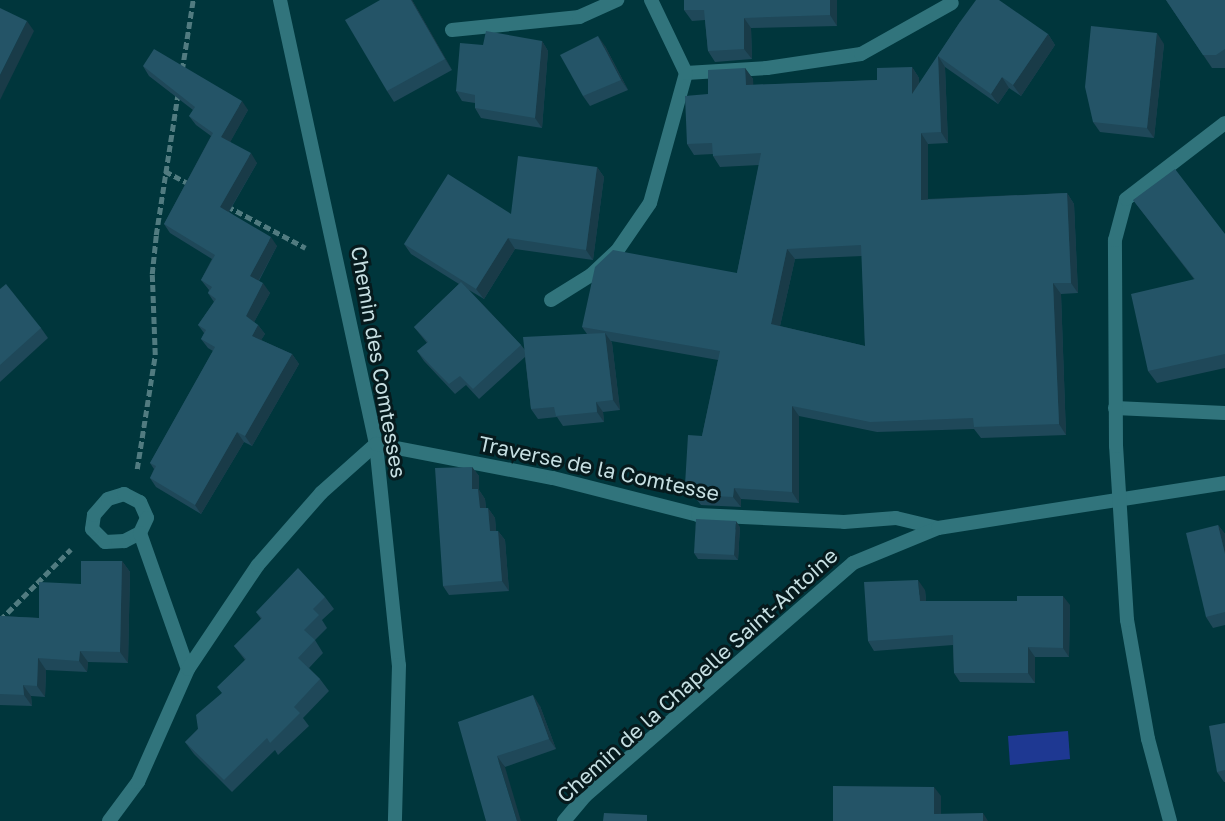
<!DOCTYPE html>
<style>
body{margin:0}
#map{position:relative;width:1225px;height:821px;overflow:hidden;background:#00363c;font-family:"Golos Text",sans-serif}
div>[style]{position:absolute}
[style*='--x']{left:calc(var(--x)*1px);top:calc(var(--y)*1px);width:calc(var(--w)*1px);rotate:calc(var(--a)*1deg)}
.water>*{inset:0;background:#1e3892}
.path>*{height:4.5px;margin-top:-2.25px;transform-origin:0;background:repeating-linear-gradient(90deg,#517b80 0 7px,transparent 0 10.5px)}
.lane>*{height:14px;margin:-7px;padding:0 7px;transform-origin:7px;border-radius:7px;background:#31747c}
.street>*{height:14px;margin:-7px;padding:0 7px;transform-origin:7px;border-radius:7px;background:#31747c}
.wall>*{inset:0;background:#1f4859}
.shaded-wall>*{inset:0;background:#193b48}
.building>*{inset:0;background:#245467}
span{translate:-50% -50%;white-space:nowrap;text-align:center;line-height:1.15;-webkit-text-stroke:6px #061a1d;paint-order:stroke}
.street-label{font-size:21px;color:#c6dfe2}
</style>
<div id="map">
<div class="water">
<div style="clip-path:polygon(1068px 731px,1070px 759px,1010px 765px,1008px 736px)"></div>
</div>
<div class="path">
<div style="--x:182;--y:70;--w:71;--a:-81.1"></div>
<div style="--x:165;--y:171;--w:27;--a:28"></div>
<div style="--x:227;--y:206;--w:89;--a:28"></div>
<div style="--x:137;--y:469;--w:115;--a:-81"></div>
<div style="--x:155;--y:355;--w:81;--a:-92.1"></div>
<div style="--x:152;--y:274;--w:39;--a:-84"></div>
<div style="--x:156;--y:235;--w:144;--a:-81.2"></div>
<div style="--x:0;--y:620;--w:100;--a:-45"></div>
</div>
<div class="lane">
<div style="--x:140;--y:533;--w:18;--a:153"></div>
<div style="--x:124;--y:541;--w:19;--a:177"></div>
<div style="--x:105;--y:542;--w:18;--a:-135"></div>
<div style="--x:92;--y:529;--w:14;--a:-82"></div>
<div style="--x:94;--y:515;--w:21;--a:-49"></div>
<div style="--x:108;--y:499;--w:17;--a:-17"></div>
<div style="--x:124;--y:494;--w:18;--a:27"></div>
<div style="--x:140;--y:502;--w:17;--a:66"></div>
<div style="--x:147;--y:518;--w:17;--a:115"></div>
<div style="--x:140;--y:533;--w:144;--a:70.6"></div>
</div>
<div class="street">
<div style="--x:280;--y:0;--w:454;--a:77.8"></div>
<div style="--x:376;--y:444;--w:222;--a:84.1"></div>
<div style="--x:399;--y:665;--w:156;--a:91.5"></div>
<div style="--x:452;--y:30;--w:128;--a:-5.8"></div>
<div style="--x:579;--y:17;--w:42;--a:-24.1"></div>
<div style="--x:686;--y:73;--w:81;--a:-3.5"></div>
<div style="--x:767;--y:68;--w:95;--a:-8.5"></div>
<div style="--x:861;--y:54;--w:104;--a:-29.3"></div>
<div style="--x:551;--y:300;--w:47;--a:-32"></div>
<div style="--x:591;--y:275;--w:35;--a:-43"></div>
<div style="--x:617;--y:251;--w:58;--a:-55.5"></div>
<div style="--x:650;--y:203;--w:135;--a:-74.5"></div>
<div style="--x:686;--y:73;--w:81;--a:-115.6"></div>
<div style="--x:1115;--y:408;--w:110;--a:2.6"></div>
<div style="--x:109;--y:821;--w:49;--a:-53.4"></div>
<div style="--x:138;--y:782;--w:124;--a:-66.1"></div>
<div style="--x:188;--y:669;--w:125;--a:-56.1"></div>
<div style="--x:258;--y:565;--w:96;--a:-48.8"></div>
<div style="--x:321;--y:493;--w:74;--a:-41.7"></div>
<div style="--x:376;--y:444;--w:180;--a:10.9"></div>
<div style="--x:553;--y:478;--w:150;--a:14.3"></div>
<div style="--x:698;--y:515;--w:146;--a:2.7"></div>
<div style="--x:844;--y:522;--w:52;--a:-4.4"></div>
<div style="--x:896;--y:518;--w:43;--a:13.4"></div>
<div style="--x:564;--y:821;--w:33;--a:-50"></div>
<div style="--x:585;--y:796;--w:355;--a:-41"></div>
<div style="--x:853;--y:563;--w:92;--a:-22.4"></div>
<div style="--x:938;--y:528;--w:291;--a:-8.9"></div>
<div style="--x:1170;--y:821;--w:85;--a:-105"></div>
<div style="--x:1148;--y:739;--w:121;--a:-100"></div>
<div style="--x:1127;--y:620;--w:174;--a:-93.6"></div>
<div style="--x:1116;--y:446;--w:206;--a:-90.3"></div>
<div style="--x:1115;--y:240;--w:42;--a:-75"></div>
<div style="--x:1126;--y:199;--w:125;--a:-37.5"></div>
</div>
<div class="wall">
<div style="clip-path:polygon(380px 0,412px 0,452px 70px,394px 102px,387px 91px)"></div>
<div style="clip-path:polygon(837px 0,837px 26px,751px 28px,752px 59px,715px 62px,708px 51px,705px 20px,692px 21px,684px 10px)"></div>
<div style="clip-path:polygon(1166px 0,1225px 0,1225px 68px,1212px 68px)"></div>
<div style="clip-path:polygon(evenodd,960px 22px,1048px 34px,1055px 45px,1021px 96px,1009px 88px,998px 104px,945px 67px,948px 143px,928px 144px,928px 199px,1067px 193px,1074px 204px,1078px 293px,1061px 294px,1066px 435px,981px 438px,974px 429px,877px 432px,799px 416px,799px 503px,741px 499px,741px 507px,701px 505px,685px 485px,702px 436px,718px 360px,611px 341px,612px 343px,620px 410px,603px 412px,604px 422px,563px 426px,557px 417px,538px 419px,531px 409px,525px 357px,479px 399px,466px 385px,455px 394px,424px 361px,417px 351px,427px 343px,414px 327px,459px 284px,411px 254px,404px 244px,511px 214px,597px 167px,604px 177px,593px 260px,515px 249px,484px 299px,469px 290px,521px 345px,525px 350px,587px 334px,582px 327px,737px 273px,759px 165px,720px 167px,713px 156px,713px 154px,694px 155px,687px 144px,708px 94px,745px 68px,753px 79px,753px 85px,877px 80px,912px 67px,919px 78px,919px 84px,960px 22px,862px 256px,865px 346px,780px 326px,795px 259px,862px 256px)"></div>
<div style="clip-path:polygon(542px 41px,548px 51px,542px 128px,481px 118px,475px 108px,475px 103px,462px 101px,456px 91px,483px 45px)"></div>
<div style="clip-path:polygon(1164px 44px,1154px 138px,1100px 132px,1093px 122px)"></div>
<div style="clip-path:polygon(605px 46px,628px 90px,590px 106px,583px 96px)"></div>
<div style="clip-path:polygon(143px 66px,248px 110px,230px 142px,257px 163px,229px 212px,277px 246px,259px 281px,270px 293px,254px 322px,258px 325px,265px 334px,261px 340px,292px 354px,299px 364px,252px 446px,244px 442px,201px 514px,156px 487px,150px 478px,154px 469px,150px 463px,213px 351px,208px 348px,201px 339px,204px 333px,198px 325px,214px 302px,208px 293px,209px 290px,201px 280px,212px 259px,170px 233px,164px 224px,211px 136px,196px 125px,189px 116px,193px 110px,149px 76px)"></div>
<div style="clip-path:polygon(1133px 200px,1225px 234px,1225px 368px,1157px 383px,1148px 371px,1194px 279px)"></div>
<div style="clip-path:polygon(0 289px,41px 328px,48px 338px,0 382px)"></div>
<div style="clip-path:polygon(472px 467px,479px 476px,479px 490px,485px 499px,486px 508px,488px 508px,495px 518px,496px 531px,498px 531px,505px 540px,509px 591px,449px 595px,443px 586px)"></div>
<div style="clip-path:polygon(1218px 525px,1225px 534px,1225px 625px,1213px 628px,1206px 617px)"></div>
<div style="clip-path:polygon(740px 527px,738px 560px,698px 559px,694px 553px)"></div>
<div style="clip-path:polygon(122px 561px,130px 572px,128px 663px,88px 662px,87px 672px,46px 670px,45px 697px,31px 696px,32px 706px,0 705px,0 616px,39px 618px)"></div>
<div style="clip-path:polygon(925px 590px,926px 601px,1070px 605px,1069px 657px,1035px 657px,1035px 683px,960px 682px,954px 673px,953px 645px,874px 651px,868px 641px)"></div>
<div style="clip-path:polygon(325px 597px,334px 609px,322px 620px,327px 628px,315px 640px,323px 653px,309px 668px,320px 679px,329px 691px,303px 718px,309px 726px,278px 755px,275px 750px,232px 792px,194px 754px,185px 742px,198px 729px,222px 693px,245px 660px,234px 646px,261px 619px,256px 612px)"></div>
<div style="clip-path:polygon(540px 706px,556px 749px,505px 767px,458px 722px)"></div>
<div style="clip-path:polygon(1225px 723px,1225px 782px,1224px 782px,1217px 772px)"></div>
</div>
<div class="shaded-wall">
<div style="clip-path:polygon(411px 0,412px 0,452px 70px,445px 59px)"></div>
<div style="clip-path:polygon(830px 0,837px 0,837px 26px,830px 15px)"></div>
<div style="clip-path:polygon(744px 18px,751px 28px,752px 59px,744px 49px)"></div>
<div style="clip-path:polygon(27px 21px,34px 31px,0 100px,0 75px)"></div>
<div style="clip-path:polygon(1157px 33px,1164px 44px,1154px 138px,1147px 128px)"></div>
<div style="clip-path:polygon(1048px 34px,1055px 45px,1021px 96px,1013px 85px)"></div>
<div style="clip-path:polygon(598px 36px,605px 46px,628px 90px,621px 80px)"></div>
<div style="clip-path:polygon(542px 41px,548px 51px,542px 128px,535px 118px)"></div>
<div style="clip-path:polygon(938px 56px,945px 67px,948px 143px,941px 132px)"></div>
<div style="clip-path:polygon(912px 67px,919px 78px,920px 105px,912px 94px)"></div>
<div style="clip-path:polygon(745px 68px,753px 79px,754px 96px,746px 85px)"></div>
<div style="clip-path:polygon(1002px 77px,1009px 88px,998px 104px,991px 94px)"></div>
<div style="clip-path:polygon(242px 101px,248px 110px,228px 146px,221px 137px)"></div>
<div style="clip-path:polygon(921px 133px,928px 144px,928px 210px,921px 200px)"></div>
<div style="clip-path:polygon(251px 153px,257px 163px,226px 216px,220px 207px)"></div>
<div style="clip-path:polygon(597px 167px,604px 177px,593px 260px,586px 250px)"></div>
<div style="clip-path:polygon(1067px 193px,1074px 204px,1078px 293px,1071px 283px)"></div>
<div style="clip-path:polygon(271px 237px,277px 246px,256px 285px,250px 276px)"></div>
<div style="clip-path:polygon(508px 238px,515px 249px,484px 299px,476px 289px)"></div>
<div style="clip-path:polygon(787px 249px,795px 259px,778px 335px,771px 324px)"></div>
<div style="clip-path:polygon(263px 283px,270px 293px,252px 326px,246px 316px)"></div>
<div style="clip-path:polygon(1053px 283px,1061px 294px,1066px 435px,1059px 424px)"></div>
<div style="clip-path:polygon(258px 325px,265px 334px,258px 345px,252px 336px)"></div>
<div style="clip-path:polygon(605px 333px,612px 343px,620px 410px,613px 400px)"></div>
<div style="clip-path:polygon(292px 354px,299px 364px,252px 446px,245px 436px)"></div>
<div style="clip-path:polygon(596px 402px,603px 412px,604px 422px,597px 412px)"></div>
<div style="clip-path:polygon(792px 406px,799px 416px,799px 503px,792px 492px)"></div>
<div style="clip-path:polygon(237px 432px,244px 442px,201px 514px,195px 505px)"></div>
<div style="clip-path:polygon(472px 467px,479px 476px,479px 490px,485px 499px,487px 518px,480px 508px,472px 489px)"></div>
<div style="clip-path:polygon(734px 488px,741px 499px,741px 507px,733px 497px)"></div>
<div style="clip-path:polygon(488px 508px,495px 518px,497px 540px,490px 531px)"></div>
<div style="clip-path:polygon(736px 521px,740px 527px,738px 560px,734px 555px)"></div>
<div style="clip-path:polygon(1218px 525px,1225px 534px,1225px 554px)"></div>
<div style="clip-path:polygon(498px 531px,505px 540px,509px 591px,502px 581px)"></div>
<div style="clip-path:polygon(122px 561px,130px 572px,128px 663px,120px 652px)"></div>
<div style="clip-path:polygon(918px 580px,925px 590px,927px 611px,920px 601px)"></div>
<div style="clip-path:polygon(1063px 596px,1070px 605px,1069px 657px,1063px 648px)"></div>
<div style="clip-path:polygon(1028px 647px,1035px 657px,1035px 683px,1028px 673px)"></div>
<div style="clip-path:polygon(80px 651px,88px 662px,87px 672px,79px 661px)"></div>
<div style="clip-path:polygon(38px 658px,46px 670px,45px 697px,37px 686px)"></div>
<div style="clip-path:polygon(23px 685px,31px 696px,32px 706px,24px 695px)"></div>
<div style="clip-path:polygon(533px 695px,540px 706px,556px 749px,549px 739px)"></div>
<div style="clip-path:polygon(497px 756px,505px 767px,521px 821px,517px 821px)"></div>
<div style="clip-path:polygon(934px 787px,941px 796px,941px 821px,934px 814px)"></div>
<div style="clip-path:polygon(983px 813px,988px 821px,983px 821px)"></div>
</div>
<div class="building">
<div style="clip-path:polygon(380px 0,411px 0,445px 59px,387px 91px,345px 20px)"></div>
<div style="clip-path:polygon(684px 0,830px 0,830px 15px,744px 18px,744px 49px,708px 51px,704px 10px,684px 10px)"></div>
<div style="clip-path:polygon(evenodd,976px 0,999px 0,1048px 34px,1013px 85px,1002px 77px,991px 94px,938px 56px,941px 132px,921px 133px,921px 200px,1067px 193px,1071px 283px,1053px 283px,1059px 424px,974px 427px,973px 418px,870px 422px,792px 406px,792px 492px,734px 488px,733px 497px,693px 495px,694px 486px,685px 485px,688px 435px,702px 436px,720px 351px,582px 327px,595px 267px,613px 250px,737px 273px,761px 153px,713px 156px,712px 143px,687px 144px,685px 96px,708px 94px,708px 70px,745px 68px,746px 85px,877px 80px,877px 68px,912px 67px,912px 94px,960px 22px,976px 0,861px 245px,865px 346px,771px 324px,787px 249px,861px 245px)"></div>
<div style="clip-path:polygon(1166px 0,1225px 0,1225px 49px,1216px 55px,1203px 55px)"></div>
<div style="clip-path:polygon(0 8px,27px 21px,0 75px)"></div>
<div style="clip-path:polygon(1091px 26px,1157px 33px,1147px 128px,1093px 122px,1085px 87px)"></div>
<div style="clip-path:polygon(486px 31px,542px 41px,535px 118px,475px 108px,475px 95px,456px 91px,460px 43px,483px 45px)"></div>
<div style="clip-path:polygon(598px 36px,621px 80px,583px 96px,560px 55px)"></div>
<div style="clip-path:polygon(154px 49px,242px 101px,221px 137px,251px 153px,220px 207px,271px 237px,250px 276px,263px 283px,246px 316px,258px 325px,252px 336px,292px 354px,245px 436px,237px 432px,195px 505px,150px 478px,156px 466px,150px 463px,215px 347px,201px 339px,206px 330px,198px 325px,216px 299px,208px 293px,212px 287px,201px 280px,215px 255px,164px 224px,213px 133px,189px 116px,195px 107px,143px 66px)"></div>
<div style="clip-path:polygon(518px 156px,597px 167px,586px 250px,508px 238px,476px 289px,404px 244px,448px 174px,511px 214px)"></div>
<div style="clip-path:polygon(1175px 169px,1225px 234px,1225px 354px,1148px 371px,1131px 294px,1195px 279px,1133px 200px)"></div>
<div style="clip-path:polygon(461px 282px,521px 345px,473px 389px,460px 376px,449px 384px,432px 367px,417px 351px,428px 342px,414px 327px)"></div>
<div style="clip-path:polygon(6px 284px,41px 328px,0 365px,0 289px)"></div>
<div style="clip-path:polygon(605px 333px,613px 400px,596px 402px,597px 412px,556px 416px,554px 407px,531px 409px,523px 337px)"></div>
<div style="clip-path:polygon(472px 467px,472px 489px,478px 489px,480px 508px,488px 508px,490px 531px,498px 531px,502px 581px,443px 586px,435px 468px)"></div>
<div style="clip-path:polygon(696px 519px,736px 521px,734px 555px,694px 553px)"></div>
<div style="clip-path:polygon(1218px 525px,1225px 554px,1225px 612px,1206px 617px,1186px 533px)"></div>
<div style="clip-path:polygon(81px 561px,122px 561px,120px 652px,80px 651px,79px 661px,38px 658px,37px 686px,23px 685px,24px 695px,0 694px,0 616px,39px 618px,39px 582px,81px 584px)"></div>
<div style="clip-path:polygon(298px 568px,325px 597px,313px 609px,319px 615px,304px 630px,315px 640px,298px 658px,320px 679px,294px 707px,300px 713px,270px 743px,267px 738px,224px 780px,185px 742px,198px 729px,196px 715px,222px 693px,217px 687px,246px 659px,234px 646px,262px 618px,256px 612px)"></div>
<div style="clip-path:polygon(918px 580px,920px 601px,1017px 601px,1017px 596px,1063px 596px,1063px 648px,1028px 647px,1028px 673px,954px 673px,953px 635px,868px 641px,864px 582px)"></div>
<div style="clip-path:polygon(533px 695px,549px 739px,497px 756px,517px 821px,486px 821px,458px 722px)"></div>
<div style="clip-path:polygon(1225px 723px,1225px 770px,1217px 772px,1209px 726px)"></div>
<div style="clip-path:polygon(833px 786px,934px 787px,934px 814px,983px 813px,983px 821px,833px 821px)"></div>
<div style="clip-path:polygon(604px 813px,647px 815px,647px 821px,603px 821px)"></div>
</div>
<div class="street-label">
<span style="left:379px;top:362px;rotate:80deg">Chemin des Comtesses</span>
<span style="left:599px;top:468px;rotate:12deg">Traverse de la Comtesse</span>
<span style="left:697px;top:675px;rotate:-42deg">Chemin de la Chapelle Saint-Antoine</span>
</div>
</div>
